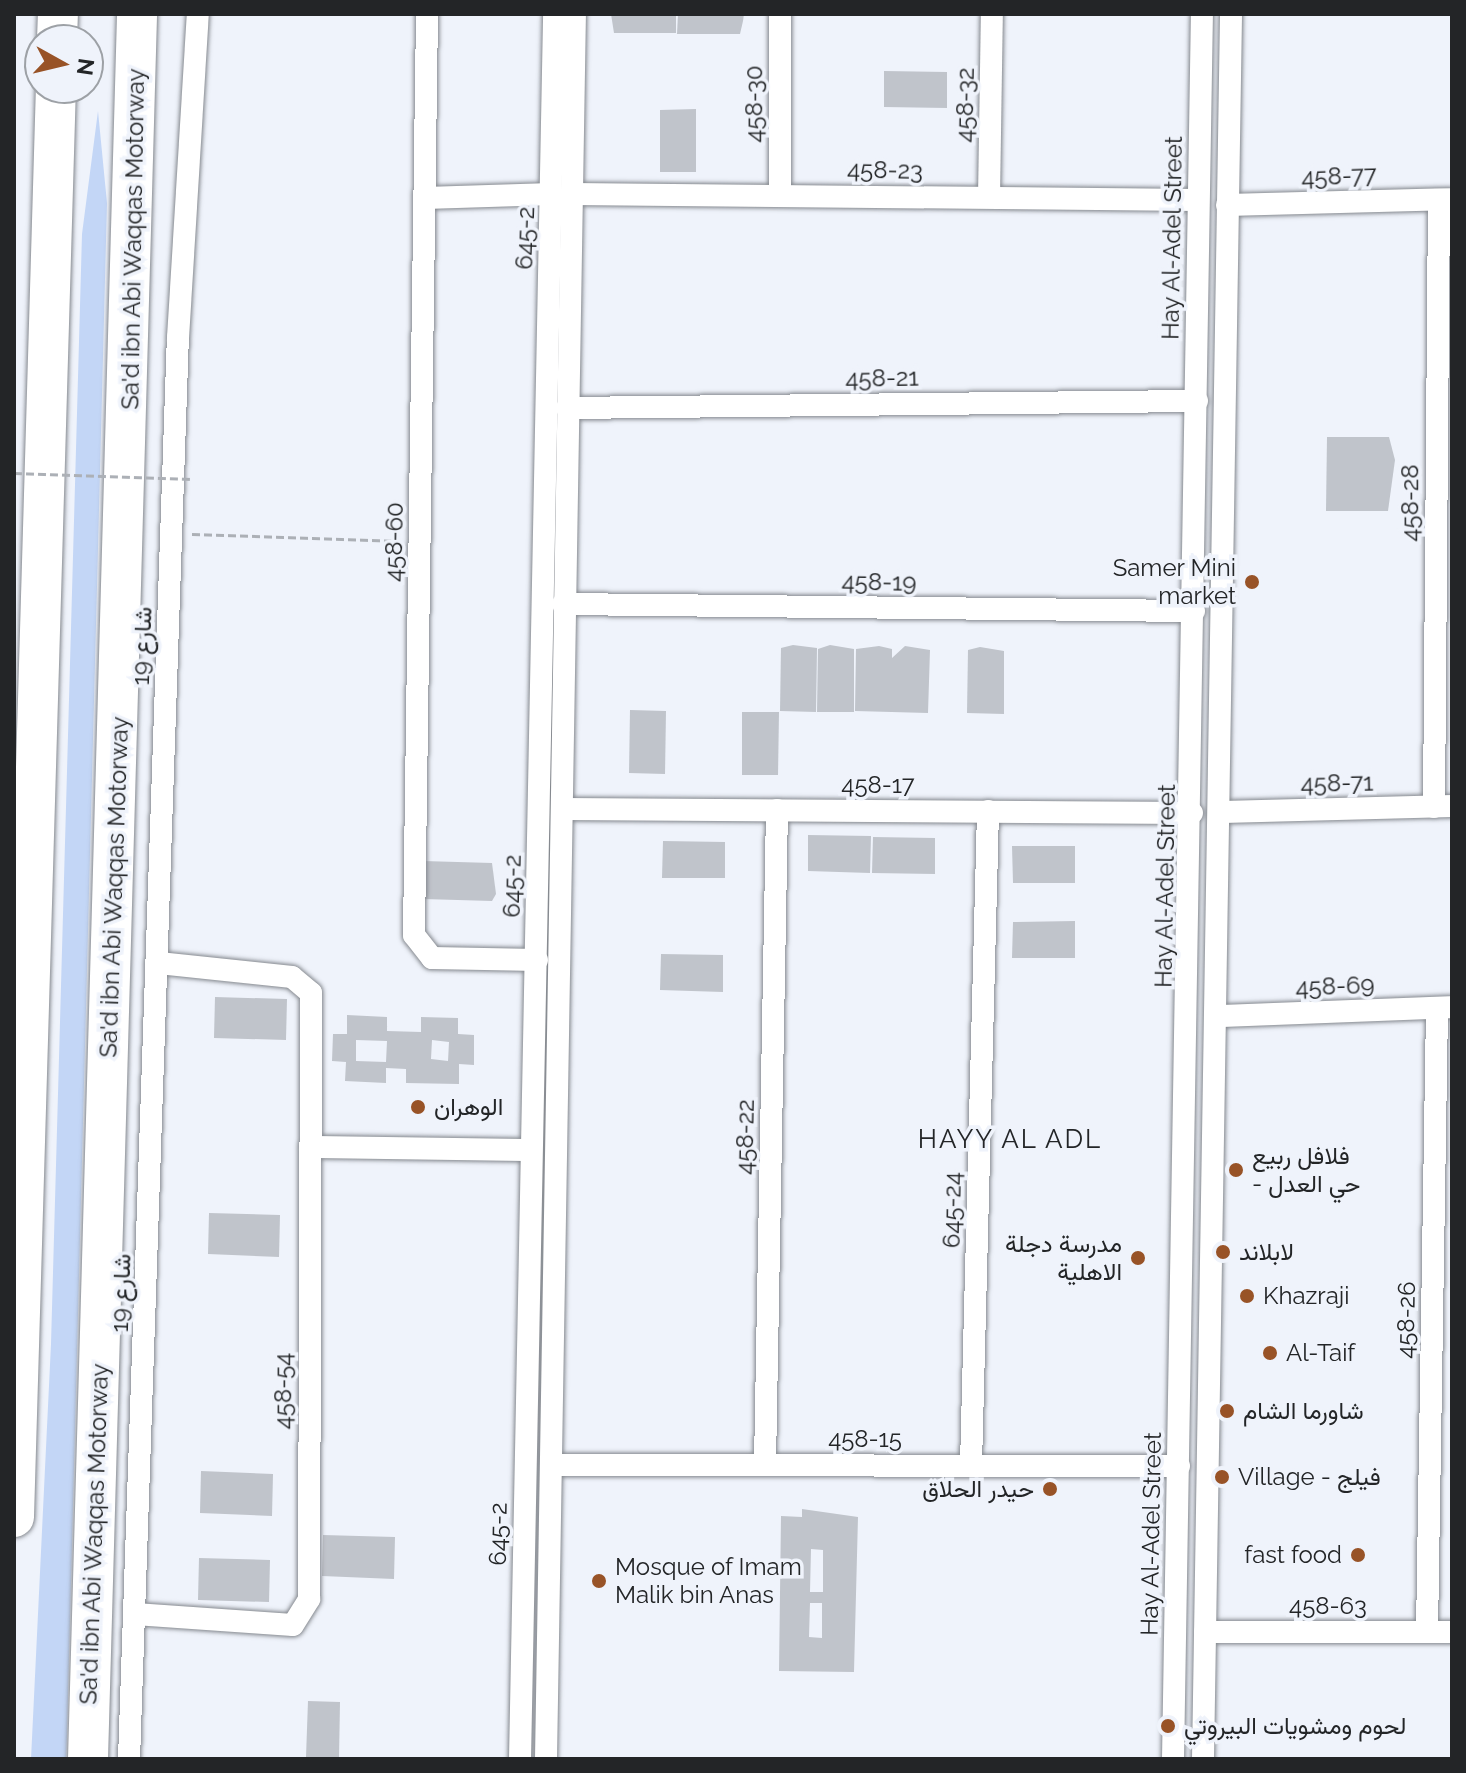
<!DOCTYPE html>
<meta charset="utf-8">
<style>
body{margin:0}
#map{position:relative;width:1466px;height:1773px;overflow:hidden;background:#eff3fb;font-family:Raleway,Vazirmatn,sans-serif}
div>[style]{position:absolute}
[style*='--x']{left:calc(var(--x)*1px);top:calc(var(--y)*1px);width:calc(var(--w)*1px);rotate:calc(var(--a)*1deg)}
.green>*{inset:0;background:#c3d6f6}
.building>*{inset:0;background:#c0c4cb}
.path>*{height:3px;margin-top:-1.5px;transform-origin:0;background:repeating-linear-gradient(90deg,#acb0b6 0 8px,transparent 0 12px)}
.roads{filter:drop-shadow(0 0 2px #85898f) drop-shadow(0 0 2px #85898f)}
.street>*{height:22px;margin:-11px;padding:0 11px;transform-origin:11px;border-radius:11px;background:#fff}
.highway>*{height:40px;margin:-20px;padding:0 20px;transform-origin:20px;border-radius:20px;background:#fff}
.path-bridge>*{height:3px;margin-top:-1.5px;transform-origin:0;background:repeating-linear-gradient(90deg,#acb0b6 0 8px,transparent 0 12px)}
.dots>*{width:22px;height:22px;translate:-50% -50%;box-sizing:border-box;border:4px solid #eff3fb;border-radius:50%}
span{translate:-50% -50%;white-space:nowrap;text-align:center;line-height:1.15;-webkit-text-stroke:7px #eff3fb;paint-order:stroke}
.street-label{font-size:24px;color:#232527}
.poi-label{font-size:24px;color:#232527}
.right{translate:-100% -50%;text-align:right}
.left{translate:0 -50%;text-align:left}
.neighbourhood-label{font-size:26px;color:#232527;letter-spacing:2px}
.frame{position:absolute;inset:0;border:16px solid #232527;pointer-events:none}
.north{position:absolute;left:24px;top:24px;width:80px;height:80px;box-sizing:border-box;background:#eff3fb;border:2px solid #9da1a6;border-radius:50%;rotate:98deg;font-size:22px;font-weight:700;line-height:32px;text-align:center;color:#232527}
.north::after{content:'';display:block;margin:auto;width:28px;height:36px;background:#985327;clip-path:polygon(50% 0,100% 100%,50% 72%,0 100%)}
</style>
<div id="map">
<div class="green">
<div style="clip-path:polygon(98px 111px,107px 203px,67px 1736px,66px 1759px,31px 1759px,51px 1344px,82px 234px)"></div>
</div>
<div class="building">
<div style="clip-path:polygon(611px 14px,676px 14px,676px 33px,614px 33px)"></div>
<div style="clip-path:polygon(678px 14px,744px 14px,743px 21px,740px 34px,677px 34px)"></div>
<div style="clip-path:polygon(884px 71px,947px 72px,947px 108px,884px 107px)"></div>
<div style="clip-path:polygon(696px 109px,696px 172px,660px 172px,660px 110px)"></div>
<div style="clip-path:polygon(1327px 437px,1389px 437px,1395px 460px,1388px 511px,1326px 511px)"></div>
<div style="clip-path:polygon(793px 645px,817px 648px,816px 712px,780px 711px,781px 648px)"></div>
<div style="clip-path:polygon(830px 645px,854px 649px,854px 712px,817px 712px,818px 649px)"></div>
<div style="clip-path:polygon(879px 646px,892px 649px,892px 658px,905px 646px,930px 650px,928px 713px,855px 711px,856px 649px)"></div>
<div style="clip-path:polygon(980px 647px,1004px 651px,1004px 714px,967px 713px,968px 650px)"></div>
<div style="clip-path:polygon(630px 710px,666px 711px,665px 774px,629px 773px)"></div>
<div style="clip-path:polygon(742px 712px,779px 712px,778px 775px,742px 775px)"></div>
<div style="clip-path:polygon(808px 835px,871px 836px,870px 873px,808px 871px)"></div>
<div style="clip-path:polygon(873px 837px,935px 838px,935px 874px,872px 873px)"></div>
<div style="clip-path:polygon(663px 841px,725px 842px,725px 878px,662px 878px)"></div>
<div style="clip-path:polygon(1012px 846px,1075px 846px,1075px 883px,1013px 883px)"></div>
<div style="clip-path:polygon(423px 861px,492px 863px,496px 894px,492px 901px,423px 899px)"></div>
<div style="clip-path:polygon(1075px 921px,1075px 958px,1012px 958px,1013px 922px)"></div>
<div style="clip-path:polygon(661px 954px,723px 955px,723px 992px,660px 990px)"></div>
<div style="clip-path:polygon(215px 997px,287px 999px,286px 1040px,214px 1038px)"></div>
<div style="clip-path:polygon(evenodd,347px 1015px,387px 1017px,387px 1031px,421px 1032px,421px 1017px,458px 1018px,458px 1034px,474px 1035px,474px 1065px,459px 1064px,459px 1084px,406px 1083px,406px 1069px,386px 1068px,386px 1083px,345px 1081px,346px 1062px,332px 1061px,333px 1034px,347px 1034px,347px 1015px,356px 1040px,387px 1041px,386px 1062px,356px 1061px,356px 1040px,347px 1015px,432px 1040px,449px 1042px,448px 1061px,431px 1059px,432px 1040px)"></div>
<div style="clip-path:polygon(209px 1213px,280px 1215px,279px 1257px,208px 1254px)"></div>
<div style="clip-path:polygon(201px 1471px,273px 1474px,272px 1516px,200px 1513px)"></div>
<div style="clip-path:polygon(evenodd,802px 1509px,858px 1517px,854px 1672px,779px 1671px,781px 1516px,802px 1517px,802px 1509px,811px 1549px,823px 1550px,823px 1592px,810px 1592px,811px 1549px,802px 1509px,810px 1603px,822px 1603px,822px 1638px,809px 1637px,810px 1603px)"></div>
<div style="clip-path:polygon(323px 1535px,395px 1537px,394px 1579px,322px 1576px)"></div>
<div style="clip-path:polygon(199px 1558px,270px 1560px,269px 1602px,198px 1600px)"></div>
<div style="clip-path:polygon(308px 1701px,340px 1702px,339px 1758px,306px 1757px)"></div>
</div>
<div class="path">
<div style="--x:192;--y:534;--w:208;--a:1.9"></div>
</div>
<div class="roads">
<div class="street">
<div style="--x:427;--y:14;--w:921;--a:90.81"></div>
<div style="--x:414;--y:935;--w:29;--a:52"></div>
<div style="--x:432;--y:958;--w:105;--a:1.1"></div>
<div style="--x:780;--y:14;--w:180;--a:90"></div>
<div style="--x:572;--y:194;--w:625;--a:0.55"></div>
<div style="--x:989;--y:197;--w:183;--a:-89.1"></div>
<div style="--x:425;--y:198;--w:127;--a:-1.8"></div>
<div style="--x:1227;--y:205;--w:224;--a:-1.5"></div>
<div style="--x:567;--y:408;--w:630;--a:-0.64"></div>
<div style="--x:563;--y:604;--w:631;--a:0.64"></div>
<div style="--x:1434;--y:807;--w:607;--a:-89.53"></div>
<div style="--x:564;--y:809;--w:628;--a:0.36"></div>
<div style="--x:1223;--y:812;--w:229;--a:-1.5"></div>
<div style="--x:1220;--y:1016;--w:231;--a:-2.2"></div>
<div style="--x:310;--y:1147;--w:221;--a:0.8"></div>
<div style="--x:765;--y:1464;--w:654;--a:-88.95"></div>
<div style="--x:551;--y:1465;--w:628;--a:0.09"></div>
<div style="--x:971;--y:1465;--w:654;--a:-88.51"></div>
<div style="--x:135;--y:1614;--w:158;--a:4"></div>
<div style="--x:293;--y:1625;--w:31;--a:-58"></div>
<div style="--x:309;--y:1599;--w:606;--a:-89.81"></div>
<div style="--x:311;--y:993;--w:25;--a:-140"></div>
<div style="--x:292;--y:977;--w:134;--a:-174"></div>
<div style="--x:1205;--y:1632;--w:247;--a:0"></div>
<div style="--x:1427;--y:1632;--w:624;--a:-89.08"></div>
<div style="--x:129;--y:1759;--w:1422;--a:-88.03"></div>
<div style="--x:178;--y:338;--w:325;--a:-86.5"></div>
<div style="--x:520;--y:1759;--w:1745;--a:-88.88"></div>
<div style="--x:546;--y:1759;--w:1745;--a:-89.05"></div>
<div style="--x:1173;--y:1759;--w:1745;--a:-89.05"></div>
<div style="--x:1203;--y:1759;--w:1745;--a:-89.08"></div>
</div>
<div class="highway">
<div style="--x:57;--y:40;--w:26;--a:-88"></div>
<div style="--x:14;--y:1517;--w:1430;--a:-88.32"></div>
<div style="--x:88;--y:1759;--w:1746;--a:-88.39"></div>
</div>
</div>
<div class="path-bridge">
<div style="--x:14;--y:473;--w:178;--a:1.9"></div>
</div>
<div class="dots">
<div style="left:1252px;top:582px;background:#985327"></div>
<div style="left:418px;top:1107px;background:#985327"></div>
<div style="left:1236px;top:1170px;background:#985327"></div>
<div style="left:1223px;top:1252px;background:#985327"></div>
<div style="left:1138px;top:1258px;background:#985327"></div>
<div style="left:1247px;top:1296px;background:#985327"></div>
<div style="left:1270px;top:1353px;background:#985327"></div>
<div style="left:1227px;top:1411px;background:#985327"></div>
<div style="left:1222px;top:1477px;background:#985327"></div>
<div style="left:1050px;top:1489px;background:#985327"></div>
<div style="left:1358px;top:1555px;background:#985327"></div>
<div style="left:599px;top:1581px;background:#985327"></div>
<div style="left:1168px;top:1726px;background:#985327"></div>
</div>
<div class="street-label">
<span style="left:754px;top:104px;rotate:-90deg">458-30</span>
<span style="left:965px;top:105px;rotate:-89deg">458-32</span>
<span style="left:885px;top:170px;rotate:1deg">458-23</span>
<span style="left:1339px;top:176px;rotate:-2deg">458-77</span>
<span style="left:525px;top:238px;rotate:-88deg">645-2</span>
<span style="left:1172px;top:238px;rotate:-89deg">Hay Al-Adel Street</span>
<span style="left:133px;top:239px;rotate:-89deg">Sa'd ibn Abi Waqqas Motorway</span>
<span style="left:882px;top:378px;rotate:-1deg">458-21</span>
<span style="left:1410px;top:503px;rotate:-90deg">458-28</span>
<span style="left:394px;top:542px;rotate:-89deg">458-60</span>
<span style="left:879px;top:582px;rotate:1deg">458-19</span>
<span style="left:142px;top:646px;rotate:-88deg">شارع 19</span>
<span style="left:1337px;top:783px;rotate:-1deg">458-71</span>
<span style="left:878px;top:785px">458-17</span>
<span style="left:512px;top:886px;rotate:-89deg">645-2</span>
<span style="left:1165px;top:886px;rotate:-89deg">Hay Al-Adel Street</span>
<span style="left:114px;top:887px;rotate:-88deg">Sa'd ibn Abi Waqqas Motorway</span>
<span style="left:1335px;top:986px;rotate:-2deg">458-69</span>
<span style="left:745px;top:1137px;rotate:-89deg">458-22</span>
<span style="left:952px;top:1210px;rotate:-89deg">645-24</span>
<span style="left:121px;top:1293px;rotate:-88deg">شارع 19</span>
<span style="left:1406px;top:1320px;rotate:-89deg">458-26</span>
<span style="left:283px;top:1391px;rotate:-90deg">458-54</span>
<span style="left:865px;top:1439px">458-15</span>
<span style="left:94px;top:1534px;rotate:-88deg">Sa'd ibn Abi Waqqas Motorway</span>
<span style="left:498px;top:1534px;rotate:-89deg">645-2</span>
<span style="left:1151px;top:1534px;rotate:-89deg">Hay Al-Adel Street</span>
<span style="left:1328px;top:1606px">458-63</span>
</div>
<div class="poi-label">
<span class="right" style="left:1236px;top:582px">Samer Mini<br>market</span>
<span class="left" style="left:434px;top:1107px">الوهران</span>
<span class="left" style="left:1252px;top:1170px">فلافل ربيع<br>- حي العدل</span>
<span class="right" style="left:1122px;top:1258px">مدرسة دجلة<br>الاهلية</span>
<span class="left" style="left:1239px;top:1252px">لابلاند</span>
<span class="left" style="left:1263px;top:1296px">Khazraji</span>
<span class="left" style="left:1286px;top:1353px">Al-Taif</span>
<span class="left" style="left:1243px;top:1411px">شاورما الشام</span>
<span class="left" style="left:1238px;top:1477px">Village - فيلج</span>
<span class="right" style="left:1034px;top:1489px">حيدر الحلاق</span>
<span class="right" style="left:1342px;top:1555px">fast food</span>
<span class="left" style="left:615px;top:1581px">Mosque of Imam<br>Malik bin Anas</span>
<span class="left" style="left:1184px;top:1726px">لحوم ومشويات البيروتي</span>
</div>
<div class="neighbourhood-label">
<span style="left:1010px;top:1140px">HAYY AL ADL</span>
</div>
<div class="frame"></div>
<div class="north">N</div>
</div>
